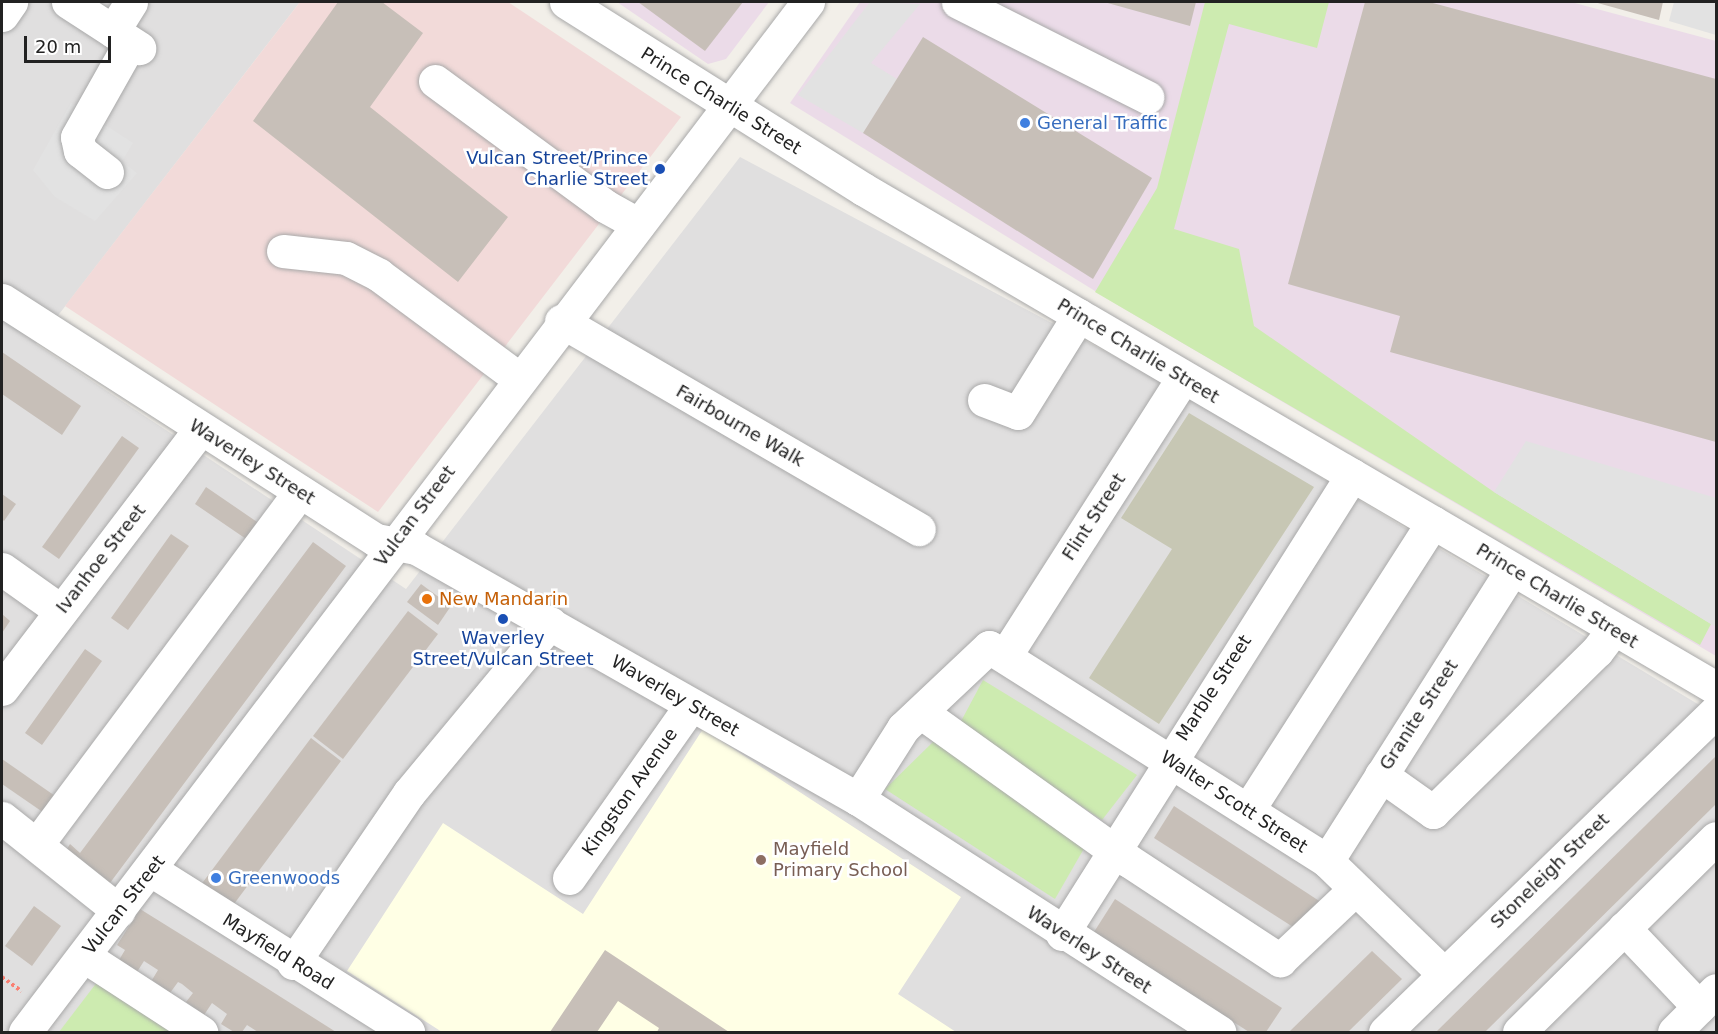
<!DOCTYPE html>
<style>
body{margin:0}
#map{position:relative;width:1718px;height:1034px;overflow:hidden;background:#f2efe9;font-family:"DejaVu Sans",sans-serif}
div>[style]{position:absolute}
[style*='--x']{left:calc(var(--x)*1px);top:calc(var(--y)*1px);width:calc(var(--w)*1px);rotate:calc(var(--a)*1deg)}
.residential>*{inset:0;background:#e0dfdf}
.commercial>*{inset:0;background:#f2dad9}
.industrial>*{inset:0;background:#ebdbe8}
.education>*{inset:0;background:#ffffe5}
.construction>*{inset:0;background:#c7c7b4}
.grass>*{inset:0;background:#cdebb0}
.parking>*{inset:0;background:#e2e2e2}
.building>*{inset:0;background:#c7bfb8}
.path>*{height:4px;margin-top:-2px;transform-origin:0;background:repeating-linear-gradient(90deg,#fa8072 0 3px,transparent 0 6px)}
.roads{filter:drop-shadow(0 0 2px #a9a9a9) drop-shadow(0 0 2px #a9a9a9)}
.minor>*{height:33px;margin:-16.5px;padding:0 16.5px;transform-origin:16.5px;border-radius:16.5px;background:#fff}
.dots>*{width:16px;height:16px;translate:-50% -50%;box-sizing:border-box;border:3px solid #fff;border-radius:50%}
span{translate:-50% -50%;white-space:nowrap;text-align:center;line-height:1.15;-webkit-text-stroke:5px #fff;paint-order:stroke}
.street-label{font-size:18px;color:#222}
.shop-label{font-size:18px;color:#366cbe}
.left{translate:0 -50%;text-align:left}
.transit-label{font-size:18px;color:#164399}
.right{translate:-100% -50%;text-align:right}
.food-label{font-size:18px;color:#c56008}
.education-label{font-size:18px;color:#785e54}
.frame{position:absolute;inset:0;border:3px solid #222;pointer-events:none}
.scale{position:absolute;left:24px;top:36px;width:87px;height:27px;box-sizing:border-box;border:3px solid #222;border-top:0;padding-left:8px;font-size:18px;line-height:21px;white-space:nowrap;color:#222;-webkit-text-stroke:4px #fff;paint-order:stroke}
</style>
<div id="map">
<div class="residential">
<div style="clip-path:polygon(2px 2px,300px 2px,36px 344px,406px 589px,740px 157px,1159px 380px,1716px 715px,1716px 1032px,2px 1032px)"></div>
</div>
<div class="commercial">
<div style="clip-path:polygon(300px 2px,508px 2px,681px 117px,378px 512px,65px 306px)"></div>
</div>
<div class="industrial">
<div style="clip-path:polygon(617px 2px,769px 2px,726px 59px,708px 64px)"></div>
<div style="clip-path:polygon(860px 2px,1571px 2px,1716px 41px,1716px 656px,1121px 307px,790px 103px)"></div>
</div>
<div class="education">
<div style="clip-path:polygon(703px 729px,961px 897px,898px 994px,956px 1032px,442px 1032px,347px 971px,443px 823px,583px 914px)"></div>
</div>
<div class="construction">
<div style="clip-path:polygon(1189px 413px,1314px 487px,1159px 724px,1089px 678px,1172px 549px,1121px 518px)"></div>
</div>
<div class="grass">
<div style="clip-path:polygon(1205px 2px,1329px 2px,1317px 48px,1229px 24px,1174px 229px,1239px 249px,1254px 326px,1494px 492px,1711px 624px,1700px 645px,1095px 292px,1157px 188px)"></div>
<div style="clip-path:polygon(983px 680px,1137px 775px,1102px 820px,959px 725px)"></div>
<div style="clip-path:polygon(935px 740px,1086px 845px,1055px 899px,885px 789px)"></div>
<div style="clip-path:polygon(101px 977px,187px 1032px,59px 1032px)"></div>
</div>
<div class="parking">
<div style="clip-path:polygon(870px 2px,920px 4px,871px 63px,897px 79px,863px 133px,798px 95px)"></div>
<div style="clip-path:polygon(1674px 2px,1716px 2px,1716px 35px,1669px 21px)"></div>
<div style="clip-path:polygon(71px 103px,133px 143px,122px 161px,137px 173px,95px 221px,55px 197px,33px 170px)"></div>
<div style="clip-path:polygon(1526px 441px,1716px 498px,1716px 627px,1494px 492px)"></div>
</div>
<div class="building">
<div style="clip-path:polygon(338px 2px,382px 2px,423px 33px,370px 107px,508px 217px,458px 282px,253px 121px)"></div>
<div style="clip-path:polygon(638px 2px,743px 2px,705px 51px)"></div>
<div style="clip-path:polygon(1104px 2px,1196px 2px,1190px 26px)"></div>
<div style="clip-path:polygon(1365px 2px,1429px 2px,1716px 79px,1716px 442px,1390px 352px,1400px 316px,1288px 284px)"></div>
<div style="clip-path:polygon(1594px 2px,1663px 2px,1659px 20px)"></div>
<div style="clip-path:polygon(923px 37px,1152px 178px,1093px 279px,863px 133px)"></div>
<div style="clip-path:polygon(2px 352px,81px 406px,62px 435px,2px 394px)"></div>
<div style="clip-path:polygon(122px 436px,139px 448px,59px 559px,42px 547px)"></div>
<div style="clip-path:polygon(206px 487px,263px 526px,252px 543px,195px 504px)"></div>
<div style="clip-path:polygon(2px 494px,16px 504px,4px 521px,2px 519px)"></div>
<div style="clip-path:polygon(171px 534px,189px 546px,128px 630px,111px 618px)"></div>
<div style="clip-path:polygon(313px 542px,346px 566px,107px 887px,62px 857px,70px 844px,80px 853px)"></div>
<div style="clip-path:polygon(421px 584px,451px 606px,438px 625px,407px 602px)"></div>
<div style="clip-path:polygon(408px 611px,438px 634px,343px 759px,313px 736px)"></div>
<div style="clip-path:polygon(2px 614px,10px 621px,2px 633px)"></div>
<div style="clip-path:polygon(85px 649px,102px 661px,42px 745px,25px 733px)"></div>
<div style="clip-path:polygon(311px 738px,341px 761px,231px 908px,200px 886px)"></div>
<div style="clip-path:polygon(1716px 756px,1716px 804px,1485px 1032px,1436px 1032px)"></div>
<div style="clip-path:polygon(2px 759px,58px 798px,47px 815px,2px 784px)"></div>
<div style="clip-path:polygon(1174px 806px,1330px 908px,1304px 934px,1154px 838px)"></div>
<div style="clip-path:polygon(1115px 899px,1282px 1008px,1266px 1032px,1249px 1032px,1094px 932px)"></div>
<div style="clip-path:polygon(34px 906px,61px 926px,32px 966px,5px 946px)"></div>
<div style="clip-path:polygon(140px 909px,243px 973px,336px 1032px,258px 1032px,247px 1025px,242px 1032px,234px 1032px,221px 1024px,227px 1014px,212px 1003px,204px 1015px,186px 1002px,193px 993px,182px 984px,178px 982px,170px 993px,152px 980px,158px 970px,144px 961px,137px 972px,119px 960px,125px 950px,117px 945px)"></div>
<div style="clip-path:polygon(605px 950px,729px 1032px,657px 1032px,659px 1028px,618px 1001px,597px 1032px,550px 1032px)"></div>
<div style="clip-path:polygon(1372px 951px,1402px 979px,1348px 1032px,1289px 1032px)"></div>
</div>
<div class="path">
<div style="--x:2;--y:977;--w:24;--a:36"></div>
</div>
<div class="roads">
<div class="minor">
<div style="--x:68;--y:2;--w:85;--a:32.9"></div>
<div style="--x:566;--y:2;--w:351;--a:32.2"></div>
<div style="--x:863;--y:189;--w:988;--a:30.33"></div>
<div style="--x:958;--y:2;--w:212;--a:26.7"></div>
<div style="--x:2;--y:15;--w:16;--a:-55"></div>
<div style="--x:113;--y:31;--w:34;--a:-58"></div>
<div style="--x:435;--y:81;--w:211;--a:36.3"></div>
<div style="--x:605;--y:206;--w:38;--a:29"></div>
<div style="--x:107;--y:172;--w:34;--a:-142"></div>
<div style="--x:80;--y:151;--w:14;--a:-102"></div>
<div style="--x:77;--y:137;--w:108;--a:-60.6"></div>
<div style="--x:283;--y:251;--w:63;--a:6.3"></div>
<div style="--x:346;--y:258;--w:37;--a:27"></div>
<div style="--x:379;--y:275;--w:173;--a:36.5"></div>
<div style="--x:2;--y:300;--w:444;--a:32.7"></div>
<div style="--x:376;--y:540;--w:41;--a:11.3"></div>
<div style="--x:416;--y:548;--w:508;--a:29.59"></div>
<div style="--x:858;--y:799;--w:430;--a:32.8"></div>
<div style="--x:561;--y:321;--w:414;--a:30.2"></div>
<div style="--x:984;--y:400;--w:36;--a:21"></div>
<div style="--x:1018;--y:413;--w:115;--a:-58.1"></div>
<div style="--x:2;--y:569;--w:72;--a:35.4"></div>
<div style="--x:1005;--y:656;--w:330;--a:-57.4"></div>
<div style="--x:2;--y:689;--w:327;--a:-52.7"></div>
<div style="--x:922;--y:713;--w:254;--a:35.6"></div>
<div style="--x:1129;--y:861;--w:181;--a:33.3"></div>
<div style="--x:1280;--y:960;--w:103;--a:-43.4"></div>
<div style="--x:1381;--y:775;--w:64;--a:35.4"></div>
<div style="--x:1433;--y:812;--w:230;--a:-44.5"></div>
<div style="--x:1597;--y:651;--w:26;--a:-53"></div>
<div style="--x:858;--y:799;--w:84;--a:-57.6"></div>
<div style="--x:903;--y:728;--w:118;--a:-43.3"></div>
<div style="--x:989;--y:647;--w:400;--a:32.3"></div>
<div style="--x:1327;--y:861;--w:161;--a:44"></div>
<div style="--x:1248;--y:810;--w:342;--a:-57.3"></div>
<div style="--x:2;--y:818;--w:149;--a:38.5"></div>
<div style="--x:38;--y:843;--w:438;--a:-53.3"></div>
<div style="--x:1327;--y:861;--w:345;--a:-57.6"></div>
<div style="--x:151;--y:870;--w:304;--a:32.2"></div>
<div style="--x:569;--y:878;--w:212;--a:-54.8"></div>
<div style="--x:1624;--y:928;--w:109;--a:46.5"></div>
<div style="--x:1062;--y:934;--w:543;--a:-57.71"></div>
<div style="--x:84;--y:956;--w:140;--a:33"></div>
<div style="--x:293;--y:963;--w:206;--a:-55.7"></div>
<div style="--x:409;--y:793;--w:221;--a:-50.3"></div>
<div style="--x:25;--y:1032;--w:1294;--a:-52.76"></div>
<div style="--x:1385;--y:1032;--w:461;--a:-44.1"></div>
<div style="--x:1519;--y:1032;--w:276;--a:-44.6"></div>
<div style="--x:1674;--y:1032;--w:59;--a:-45"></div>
</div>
</div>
<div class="dots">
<div style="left:1025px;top:123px;background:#3f7fe0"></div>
<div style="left:660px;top:169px;background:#1a4fb4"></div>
<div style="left:427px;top:599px;background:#e8710a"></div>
<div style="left:503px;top:619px;background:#1a4fb4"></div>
<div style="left:761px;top:860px;background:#8d6e63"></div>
<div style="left:216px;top:878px;background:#3f7fe0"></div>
</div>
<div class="street-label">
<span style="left:721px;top:101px;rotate:32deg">Prince Charlie Street</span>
<span style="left:1138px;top:351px;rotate:31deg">Prince Charlie Street</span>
<span style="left:740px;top:426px;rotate:30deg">Fairbourne Walk</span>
<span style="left:252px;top:462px;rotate:32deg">Waverley Street</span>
<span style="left:415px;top:516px;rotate:-53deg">Vulcan Street</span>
<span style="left:1094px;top:517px;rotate:-57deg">Flint Street</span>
<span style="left:101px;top:559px;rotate:-52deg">Ivanhoe Street</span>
<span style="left:1557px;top:596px;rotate:31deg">Prince Charlie Street</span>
<span style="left:1214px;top:688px;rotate:-57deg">Marble Street</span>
<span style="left:675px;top:696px;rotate:30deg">Waverley Street</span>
<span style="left:1419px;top:715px;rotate:-57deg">Granite Street</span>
<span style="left:630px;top:792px;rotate:-55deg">Kingston Avenue</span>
<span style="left:1234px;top:802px;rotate:33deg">Walter Scott Street</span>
<span style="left:1550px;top:871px;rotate:-44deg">Stoneleigh Street</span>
<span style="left:124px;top:905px;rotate:-52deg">Vulcan Street</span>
<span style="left:1089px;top:950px;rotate:33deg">Waverley Street</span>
<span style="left:278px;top:952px;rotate:32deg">Mayfield Road</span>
</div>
<div class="shop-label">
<span class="left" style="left:1037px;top:123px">General Traffic</span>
<span class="left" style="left:228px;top:878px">Greenwoods</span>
</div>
<div class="transit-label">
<span class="right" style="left:648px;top:169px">Vulcan Street/Prince<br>Charlie Street</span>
<span style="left:503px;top:649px">Waverley<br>Street/Vulcan Street</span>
</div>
<div class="food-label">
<span class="left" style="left:439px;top:599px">New Mandarin</span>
</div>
<div class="education-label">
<span class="left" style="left:773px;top:860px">Mayfield<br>Primary School</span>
</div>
<div class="frame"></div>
<div class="scale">20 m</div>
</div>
